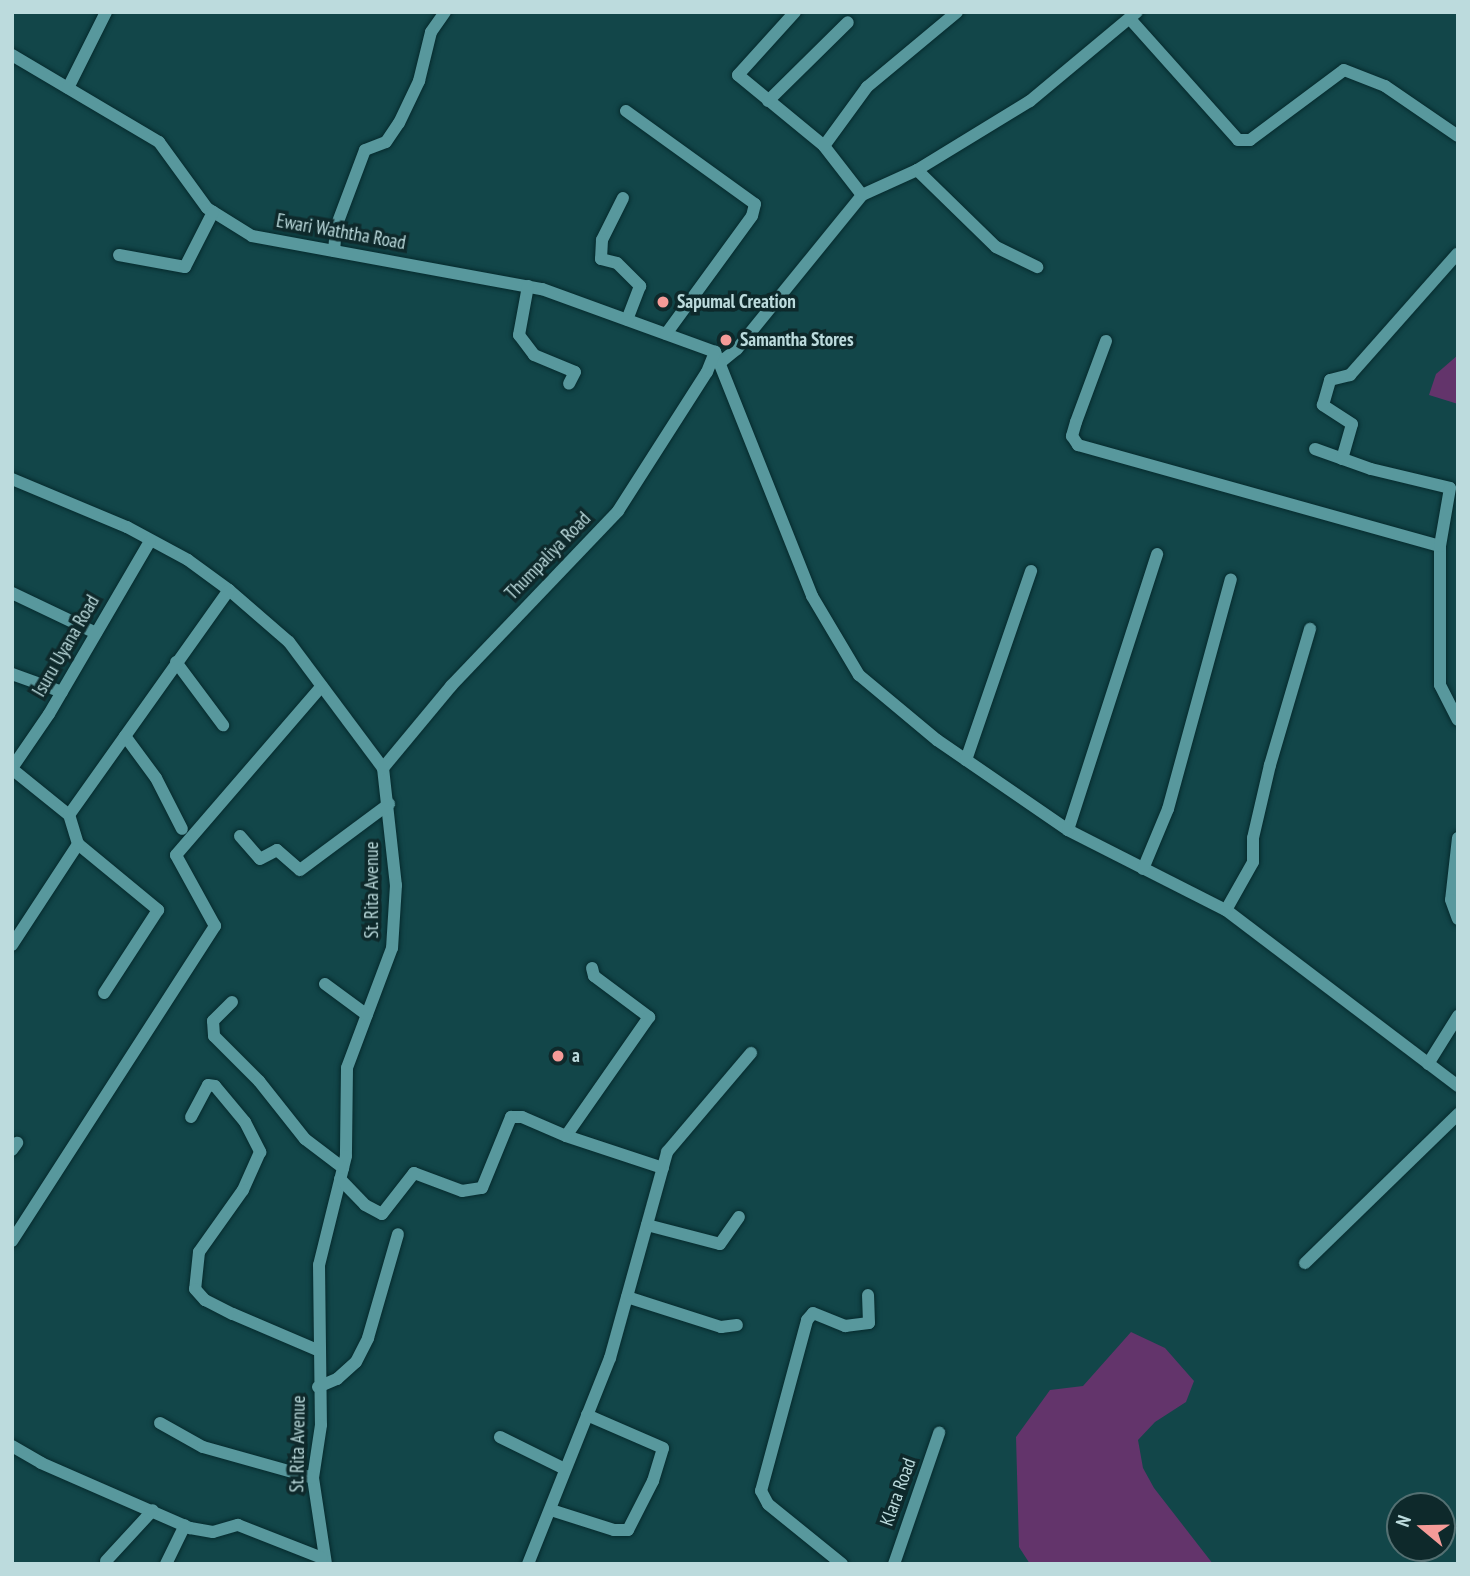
<!DOCTYPE html>
<style>
body{margin:0}
#map{position:relative;width:1470px;height:1576px;overflow:hidden;background:#124649;font-family:"PT Sans Narrow",sans-serif}
div>[style]{position:absolute}
[style*='--x']{left:calc(var(--x)*1px);top:calc(var(--y)*1px);width:calc(var(--w)*1px);rotate:calc(var(--a)*1deg)}
.green>*{inset:0;background:#63346b}
.roads{filter:drop-shadow(0 0 2px #062a2d) drop-shadow(0 0 2px #062a2d)}
.minor>*{height:12px;margin:-6px;padding:0 6px;transform-origin:6px;border-radius:6px;background:#58989d}
.dots>*{width:19px;height:19px;translate:-50% -50%;box-sizing:border-box;border:4px solid #0e292b;border-radius:50%}
span{translate:-50% -50%;white-space:nowrap;text-align:center;line-height:1.15;-webkit-text-stroke:7px #0e292b;paint-order:stroke}
.street-label{font-size:19px;color:#bcdbdd}
.poi-label{font-size:19px;color:#bcdbdd;font-weight:700}
.left{translate:0 -50%;text-align:left}
.frame{position:absolute;inset:0;border:14px solid #bcdbdd;pointer-events:none}
.north{position:absolute;left:1386px;top:1492px;width:70px;height:70px;box-sizing:border-box;background:#0e292b;border:2px solid #547072;border-radius:50%;rotate:289deg;font-size:19px;font-weight:700;line-height:28px;text-align:center;color:#bcdbdd}
.north::after{content:'';display:block;margin:auto;width:24px;height:32px;background:#f59b98;clip-path:polygon(50% 0,100% 100%,50% 72%,0 100%)}
</style>
<div id="map">
<div class="green">
<div style="clip-path:polygon(1458px 355px,1458px 404px,1429px 395px,1436px 374px)"></div>
<div style="clip-path:polygon(1131px 1332px,1165px 1348px,1194px 1381px,1186px 1402px,1155px 1422px,1138px 1440px,1143px 1468px,1154px 1488px,1213px 1564px,1030px 1564px,1019px 1547px,1016px 1437px,1050px 1390px,1083px 1386px)"></div>
</div>
<div class="roads">
<div class="minor">
<div style="--x:795;--y:12;--w:85;--a:132.1"></div>
<div style="--x:738;--y:75;--w:112;--a:39.5"></div>
<div style="--x:1130;--y:19;--w:162;--a:48.2"></div>
<div style="--x:1238;--y:140;--w:12;--a:0"></div>
<div style="--x:1250;--y:140;--w:117;--a:-36.7"></div>
<div style="--x:1344;--y:70;--w:44;--a:21.3"></div>
<div style="--x:1385;--y:86;--w:88;--a:34.4"></div>
<div style="--x:12;--y:55;--w:171;--a:30.6"></div>
<div style="--x:159;--y:142;--w:82;--a:54"></div>
<div style="--x:207;--y:208;--w:53;--a:31.9"></div>
<div style="--x:252;--y:236;--w:295;--a:10.4"></div>
<div style="--x:542;--y:289;--w:184;--a:20"></div>
<div style="--x:68;--y:88;--w:85;--a:-63.4"></div>
<div style="--x:768;--y:101;--w:112;--a:-44.6"></div>
<div style="--x:626;--y:111;--w:159;--a:35.8"></div>
<div style="--x:755;--y:204;--w:12;--a:104"></div>
<div style="--x:752;--y:216;--w:146;--a:126.1"></div>
<div style="--x:917;--y:170;--w:110;--a:44.3"></div>
<div style="--x:996;--y:247;--w:46;--a:26"></div>
<div style="--x:862;--y:195;--w:62;--a:-127.8"></div>
<div style="--x:824;--y:146;--w:73;--a:-53.9"></div>
<div style="--x:867;--y:87;--w:117;--a:-39.8"></div>
<div style="--x:623;--y:198;--w:47;--a:116.6"></div>
<div style="--x:602;--y:240;--w:19;--a:93"></div>
<div style="--x:601;--y:259;--w:16;--a:14"></div>
<div style="--x:617;--y:263;--w:33;--a:45"></div>
<div style="--x:640;--y:286;--w:36;--a:111"></div>
<div style="--x:334;--y:251;--w:24;--a:-85"></div>
<div style="--x:336;--y:227;--w:82;--a:-69.4"></div>
<div style="--x:365;--y:150;--w:22;--a:-21"></div>
<div style="--x:386;--y:142;--w:23;--a:-56"></div>
<div style="--x:399;--y:123;--w:47;--a:-64.5"></div>
<div style="--x:419;--y:81;--w:50;--a:-76.2"></div>
<div style="--x:431;--y:32;--w:24;--a:-55"></div>
<div style="--x:119;--y:255;--w:67;--a:10.3"></div>
<div style="--x:185;--y:267;--w:62;--a:-63"></div>
<div style="--x:528;--y:286;--w:50;--a:100.4"></div>
<div style="--x:519;--y:335;--w:25;--a:53"></div>
<div style="--x:534;--y:355;--w:44;--a:22.5"></div>
<div style="--x:575;--y:372;--w:13;--a:117"></div>
<div style="--x:1106;--y:341;--w:86;--a:110.3"></div>
<div style="--x:1076;--y:422;--w:15;--a:106"></div>
<div style="--x:1072;--y:436;--w:11;--a:56"></div>
<div style="--x:1078;--y:445;--w:376;--a:15.6"></div>
<div style="--x:1440;--y:546;--w:139;--a:90"></div>
<div style="--x:1440;--y:685;--w:39;--a:63"></div>
<div style="--x:715;--y:352;--w:263;--a:68.3"></div>
<div style="--x:812;--y:596;--w:92;--a:59.3"></div>
<div style="--x:859;--y:675;--w:102;--a:39.8"></div>
<div style="--x:937;--y:740;--w:159;--a:34.5"></div>
<div style="--x:1068;--y:830;--w:177;--a:26.9"></div>
<div style="--x:1226;--y:910;--w:291;--a:37.2"></div>
<div style="--x:722;--y:361;--w:19;--a:-39"></div>
<div style="--x:737;--y:349;--w:198;--a:-50.9"></div>
<div style="--x:862;--y:195;--w:60;--a:-24.4"></div>
<div style="--x:917;--y:170;--w:132;--a:-31.4"></div>
<div style="--x:1030;--y:101;--w:139;--a:-39.8"></div>
<div style="--x:1315;--y:449;--w:59;--a:19.7"></div>
<div style="--x:1371;--y:469;--w:81;--a:13.5"></div>
<div style="--x:1450;--y:488;--w:59;--a:99.8"></div>
<div style="--x:1342;--y:459;--w:36;--a:-74"></div>
<div style="--x:1352;--y:424;--w:35;--a:-147"></div>
<div style="--x:1323;--y:405;--w:26;--a:-74"></div>
<div style="--x:1330;--y:380;--w:21;--a:-14"></div>
<div style="--x:1350;--y:375;--w:162;--a:-48.5"></div>
<div style="--x:12;--y:479;--w:125;--a:22.7"></div>
<div style="--x:127;--y:527;--w:69;--a:28.4"></div>
<div style="--x:188;--y:560;--w:51;--a:36.2"></div>
<div style="--x:229;--y:590;--w:79;--a:40.9"></div>
<div style="--x:289;--y:642;--w:157;--a:53.3"></div>
<div style="--x:383;--y:768;--w:118;--a:83.7"></div>
<div style="--x:396;--y:885;--w:63;--a:93.6"></div>
<div style="--x:392;--y:948;--w:128;--a:110.6"></div>
<div style="--x:347;--y:1068;--w:88;--a:90.7"></div>
<div style="--x:346;--y:1156;--w:112;--a:103.9"></div>
<div style="--x:319;--y:1265;--w:160;--a:89.3"></div>
<div style="--x:321;--y:1425;--w:54;--a:98.6"></div>
<div style="--x:313;--y:1478;--w:87;--a:81.4"></div>
<div style="--x:12;--y:593;--w:93;--a:25.5"></div>
<div style="--x:176;--y:662;--w:79;--a:53.3"></div>
<div style="--x:12;--y:674;--w:53;--a:19.8"></div>
<div style="--x:125;--y:736;--w:52;--a:53.6"></div>
<div style="--x:156;--y:778;--w:57;--a:63"></div>
<div style="--x:966;--y:760;--w:200;--a:-71"></div>
<div style="--x:12;--y:768;--w:65;--a:-55.6"></div>
<div style="--x:49;--y:714;--w:200;--a:-59.7"></div>
<div style="--x:383;--y:768;--w:107;--a:-50.3"></div>
<div style="--x:451;--y:686;--w:242;--a:-46.3"></div>
<div style="--x:618;--y:511;--w:165;--a:-57.4"></div>
<div style="--x:707;--y:372;--w:22;--a:-68"></div>
<div style="--x:12;--y:769;--w:73;--a:38.9"></div>
<div style="--x:1068;--y:830;--w:290;--a:-72.1"></div>
<div style="--x:240;--y:836;--w:30;--a:49"></div>
<div style="--x:260;--y:859;--w:19;--a:-28"></div>
<div style="--x:277;--y:850;--w:30;--a:41"></div>
<div style="--x:300;--y:870;--w:111;--a:-36.6"></div>
<div style="--x:1458;--y:838;--w:62;--a:96.4"></div>
<div style="--x:1451;--y:900;--w:20;--a:70"></div>
<div style="--x:78;--y:844;--w:104;--a:39.5"></div>
<div style="--x:158;--y:910;--w:99;--a:123"></div>
<div style="--x:1143;--y:869;--w:65;--a:-67.4"></div>
<div style="--x:1168;--y:809;--w:238;--a:-74.7"></div>
<div style="--x:1226;--y:910;--w:55;--a:-60.6"></div>
<div style="--x:1253;--y:862;--w:24;--a:-90"></div>
<div style="--x:1253;--y:838;--w:75;--a:-76.9"></div>
<div style="--x:1270;--y:765;--w:142;--a:-73.6"></div>
<div style="--x:12;--y:945;--w:121;--a:-56.8"></div>
<div style="--x:78;--y:844;--w:30;--a:-107"></div>
<div style="--x:69;--y:815;--w:276;--a:-54.6"></div>
<div style="--x:592;--y:968;--w:8;--a:76"></div>
<div style="--x:594;--y:976;--w:69;--a:36.7"></div>
<div style="--x:649;--y:1017;--w:145;--a:124.9"></div>
<div style="--x:566;--y:1136;--w:102;--a:18.3"></div>
<div style="--x:325;--y:984;--w:52;--a:36.4"></div>
<div style="--x:232;--y:1002;--w:27;--a:135"></div>
<div style="--x:213;--y:1021;--w:15;--a:86"></div>
<div style="--x:214;--y:1036;--w:64;--a:45"></div>
<div style="--x:259;--y:1081;--w:74;--a:51.6"></div>
<div style="--x:305;--y:1139;--w:48;--a:37.3"></div>
<div style="--x:1428;--y:1064;--w:57;--a:-58"></div>
<div style="--x:191;--y:1117;--w:36;--a:-62"></div>
<div style="--x:208;--y:1085;--w:7;--a:8"></div>
<div style="--x:215;--y:1086;--w:47;--a:50.2"></div>
<div style="--x:245;--y:1122;--w:34;--a:63"></div>
<div style="--x:260;--y:1152;--w:42;--a:114.1"></div>
<div style="--x:243;--y:1190;--w:76;--a:125.4"></div>
<div style="--x:199;--y:1252;--w:37;--a:96"></div>
<div style="--x:195;--y:1289;--w:15;--a:48"></div>
<div style="--x:205;--y:1300;--w:31;--a:27"></div>
<div style="--x:233;--y:1314;--w:91;--a:23.2"></div>
<div style="--x:12;--y:1150;--w:9;--a:-54"></div>
<div style="--x:340;--y:1179;--w:36;--a:46"></div>
<div style="--x:365;--y:1205;--w:19;--a:28"></div>
<div style="--x:382;--y:1214;--w:52;--a:-52"></div>
<div style="--x:414;--y:1173;--w:51;--a:20.6"></div>
<div style="--x:462;--y:1191;--w:20;--a:-9"></div>
<div style="--x:482;--y:1188;--w:77;--a:-67.8"></div>
<div style="--x:511;--y:1117;--w:11;--a:0"></div>
<div style="--x:522;--y:1117;--w:48;--a:23.4"></div>
<div style="--x:647;--y:1225;--w:75;--a:14.6"></div>
<div style="--x:720;--y:1244;--w:33;--a:-55"></div>
<div style="--x:12;--y:1241;--w:375;--a:-57.2"></div>
<div style="--x:215;--y:926;--w:81;--a:-118.8"></div>
<div style="--x:176;--y:855;--w:223;--a:-49.2"></div>
<div style="--x:1305;--y:1263;--w:214;--a:-44.2"></div>
<div style="--x:627;--y:1297;--w:99;--a:17.7"></div>
<div style="--x:721;--y:1327;--w:16;--a:-7"></div>
<div style="--x:318;--y:1387;--w:21;--a:-23"></div>
<div style="--x:337;--y:1379;--w:25;--a:-42"></div>
<div style="--x:356;--y:1362;--w:27;--a:-63"></div>
<div style="--x:368;--y:1338;--w:108;--a:-73.9"></div>
<div style="--x:160;--y:1423;--w:49;--a:29.2"></div>
<div style="--x:203;--y:1447;--w:114;--a:15.7"></div>
<div style="--x:500;--y:1437;--w:72;--a:26.2"></div>
<div style="--x:12;--y:1446;--w:34;--a:30"></div>
<div style="--x:41;--y:1463;--w:163;--a:23.6"></div>
<div style="--x:190;--y:1528;--w:23;--a:10"></div>
<div style="--x:213;--y:1532;--w:26;--a:-16"></div>
<div style="--x:238;--y:1525;--w:90;--a:21.4"></div>
<div style="--x:551;--y:1510;--w:66;--a:17.6"></div>
<div style="--x:614;--y:1530;--w:14;--a:0"></div>
<div style="--x:628;--y:1530;--w:55;--a:-63"></div>
<div style="--x:653;--y:1481;--w:34;--a:-73"></div>
<div style="--x:663;--y:1448;--w:83;--a:-156.5"></div>
<div style="--x:106;--y:1561;--w:69;--a:-47.3"></div>
<div style="--x:166;--y:1564;--w:43;--a:-64"></div>
<div style="--x:528;--y:1564;--w:222;--a:-68.3"></div>
<div style="--x:610;--y:1358;--w:214;--a:-74.5"></div>
<div style="--x:667;--y:1152;--w:130;--a:-49.7"></div>
<div style="--x:842;--y:1564;--w:95;--a:-141"></div>
<div style="--x:768;--y:1504;--w:15;--a:-118"></div>
<div style="--x:761;--y:1491;--w:177;--a:-74.9"></div>
<div style="--x:807;--y:1320;--w:9;--a:-49"></div>
<div style="--x:813;--y:1313;--w:35;--a:22"></div>
<div style="--x:845;--y:1326;--w:24;--a:-7"></div>
<div style="--x:869;--y:1323;--w:28;--a:-92"></div>
<div style="--x:894;--y:1564;--w:139;--a:-71"></div>
</div>
</div>
<div class="dots">
<div style="left:663px;top:302px;background:#f59b98"></div>
<div style="left:726px;top:340px;background:#f59b98"></div>
<div style="left:558px;top:1056px;background:#f59b98"></div>
</div>
<div class="street-label">
<span style="left:341px;top:232px;rotate:10deg">Ewari Waththa Road</span>
<span style="left:548px;top:556px;rotate:-46deg">Thumpaliya Road</span>
<span style="left:66px;top:646px;rotate:-60deg">Isuru Uyana Road</span>
<span style="left:372px;top:890px;rotate:-90deg">St. Rita Avenue</span>
<span style="left:298px;top:1444px;rotate:-89deg">St. Rita Avenue</span>
<span style="left:898px;top:1492px;rotate:-70deg">Klara Road</span>
</div>
<div class="poi-label">
<span class="left" style="left:677px;top:302px">Sapumal Creation</span>
<span class="left" style="left:740px;top:340px">Samantha Stores</span>
<span class="left" style="left:572px;top:1056px">a</span>
</div>
<div class="frame"></div>
<div class="north">N</div>
</div>
